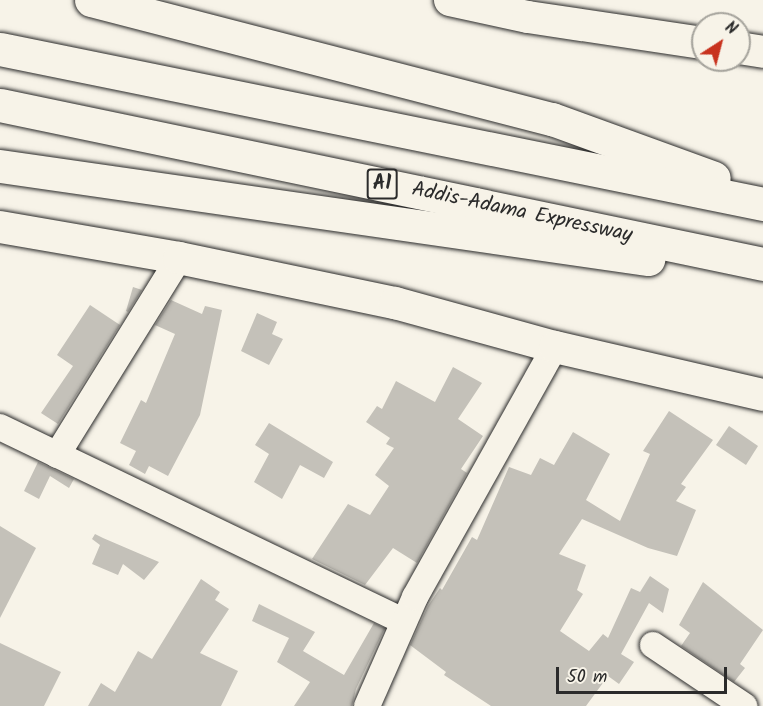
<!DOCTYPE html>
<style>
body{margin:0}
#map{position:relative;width:763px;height:706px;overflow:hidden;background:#f7f3e8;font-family:Kalam,sans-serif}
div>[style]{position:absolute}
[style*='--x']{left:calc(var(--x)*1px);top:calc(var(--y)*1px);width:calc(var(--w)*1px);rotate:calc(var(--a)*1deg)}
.building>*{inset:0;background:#c4c1b9}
.roads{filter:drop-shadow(0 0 2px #2b2b2b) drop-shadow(0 0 2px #2b2b2b)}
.minor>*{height:26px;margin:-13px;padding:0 13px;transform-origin:13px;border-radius:13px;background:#f7f3e8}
.tertiary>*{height:32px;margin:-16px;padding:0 16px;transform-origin:16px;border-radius:16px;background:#f7f3e8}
.motorway>*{height:33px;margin:-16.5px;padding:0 16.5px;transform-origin:16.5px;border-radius:16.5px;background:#f7f3e8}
span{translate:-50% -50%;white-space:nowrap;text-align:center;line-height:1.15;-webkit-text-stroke:4.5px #f7f3e8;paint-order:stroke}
.shield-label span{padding:2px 4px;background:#f7f3e8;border:2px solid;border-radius:4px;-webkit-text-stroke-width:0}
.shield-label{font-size:20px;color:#2b2b2b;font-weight:700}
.street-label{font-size:21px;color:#2b2b2b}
.north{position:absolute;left:691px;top:12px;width:60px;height:60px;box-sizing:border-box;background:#f7f3e8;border:2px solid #a5a39c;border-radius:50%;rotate:36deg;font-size:16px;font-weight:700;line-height:24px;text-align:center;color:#2b2b2b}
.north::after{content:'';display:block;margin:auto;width:21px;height:27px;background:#c8321e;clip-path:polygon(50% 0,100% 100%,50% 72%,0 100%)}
.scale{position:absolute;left:556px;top:667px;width:171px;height:27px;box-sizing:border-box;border:3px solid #2b2b2b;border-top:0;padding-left:8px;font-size:18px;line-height:21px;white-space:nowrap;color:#2b2b2b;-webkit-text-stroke:4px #f7f3e8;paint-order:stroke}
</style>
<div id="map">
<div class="building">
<div style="clip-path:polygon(133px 287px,142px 290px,128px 312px,126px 311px)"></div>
<div style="clip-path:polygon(171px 300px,202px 314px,205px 306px,222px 310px,200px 415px,168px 476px,149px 466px,145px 474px,129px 465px,136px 451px,120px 443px,141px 400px,146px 403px,175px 334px,155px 325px)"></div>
<div style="clip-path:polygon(90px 305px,120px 325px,58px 424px,41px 413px,73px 366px,57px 355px)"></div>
<div style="clip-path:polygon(257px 313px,277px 322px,272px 334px,283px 339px,269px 365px,241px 351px)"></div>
<div style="clip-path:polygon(453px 367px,482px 383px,458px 419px,483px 436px,461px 469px,467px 473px,417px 563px,393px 548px,365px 585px,312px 559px,348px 504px,370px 515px,389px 486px,375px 475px,394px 448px,386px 444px,390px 438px,366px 422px,377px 406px,382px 409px,396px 381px,435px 402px)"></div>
<div style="clip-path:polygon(669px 411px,713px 440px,681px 484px,686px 487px,676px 501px,696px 510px,677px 556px,648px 548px,582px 519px,559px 554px,586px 565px,577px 590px,583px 594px,560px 631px,589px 651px,603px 634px,608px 638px,631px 588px,640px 592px,650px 576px,669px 589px,663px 613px,649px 603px,621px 654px,634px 662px,619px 684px,608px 676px,586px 706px,491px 706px,444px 675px,446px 672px,410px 645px,428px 606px,440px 588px,442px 590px,472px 537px,477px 540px,509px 467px,531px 475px,540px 458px,554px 465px,573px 432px,610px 454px,586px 500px,620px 521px,650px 454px,643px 451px)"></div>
<div style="clip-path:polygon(269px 423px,333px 462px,324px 478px,300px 465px,282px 499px,254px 482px,269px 454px,255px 445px)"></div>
<div style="clip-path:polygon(729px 426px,758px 446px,746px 465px,716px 445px)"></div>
<div style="clip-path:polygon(38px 462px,74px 479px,69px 488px,50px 476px,39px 499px,24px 491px)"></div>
<div style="clip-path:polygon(0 526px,36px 548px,0 618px)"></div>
<div style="clip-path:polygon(95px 534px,103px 538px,159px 562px,144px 580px,123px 564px,118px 575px,92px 564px,100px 545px,92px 539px)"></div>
<div style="clip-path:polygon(201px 579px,220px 592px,215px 600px,229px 609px,200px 653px,238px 671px,221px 706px,88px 706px,101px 683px,115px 692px,138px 651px,152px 659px)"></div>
<div style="clip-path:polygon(703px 582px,763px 630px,740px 664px,745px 668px,734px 682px,681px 646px,690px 633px,679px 625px)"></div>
<div style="clip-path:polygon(259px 604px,315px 632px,303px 651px,344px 675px,374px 623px,385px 628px,356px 689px,352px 706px,294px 706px,310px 682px,277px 662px,289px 638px,252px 621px)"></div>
<div style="clip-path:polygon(0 643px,61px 672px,44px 706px,0 706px)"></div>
</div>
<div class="roads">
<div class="minor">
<div style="--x:0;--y:427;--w:448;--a:25.7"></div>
<div style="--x:57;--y:455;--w:232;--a:-58.2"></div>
<div style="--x:653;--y:645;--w:110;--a:33.8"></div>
<div style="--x:367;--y:706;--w:119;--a:-66.2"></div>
<div style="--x:415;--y:597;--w:287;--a:-60.8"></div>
</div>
<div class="tertiary">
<div style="--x:450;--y:0;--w:80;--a:12.3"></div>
<div style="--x:528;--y:17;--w:177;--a:8.5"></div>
<div style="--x:739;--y:48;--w:24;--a:9"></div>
<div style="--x:0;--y:227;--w:182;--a:9.8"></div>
<div style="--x:179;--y:258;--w:221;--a:11.8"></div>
<div style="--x:395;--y:303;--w:166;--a:15.4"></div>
<div style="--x:555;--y:347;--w:213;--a:13"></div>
</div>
<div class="motorway">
<div style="--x:91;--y:0;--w:476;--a:14.5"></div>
<div style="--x:552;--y:119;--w:172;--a:20"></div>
<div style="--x:0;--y:49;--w:779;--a:11.48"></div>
<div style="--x:0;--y:105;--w:779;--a:11.77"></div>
<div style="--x:0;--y:166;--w:655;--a:8.17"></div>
</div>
</div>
<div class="shield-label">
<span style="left:382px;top:184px">A1</span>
</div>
<div class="street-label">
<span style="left:522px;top:213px;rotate:12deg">Addis-Adama Expressway</span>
</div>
<div class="north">N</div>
<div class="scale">50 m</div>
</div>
